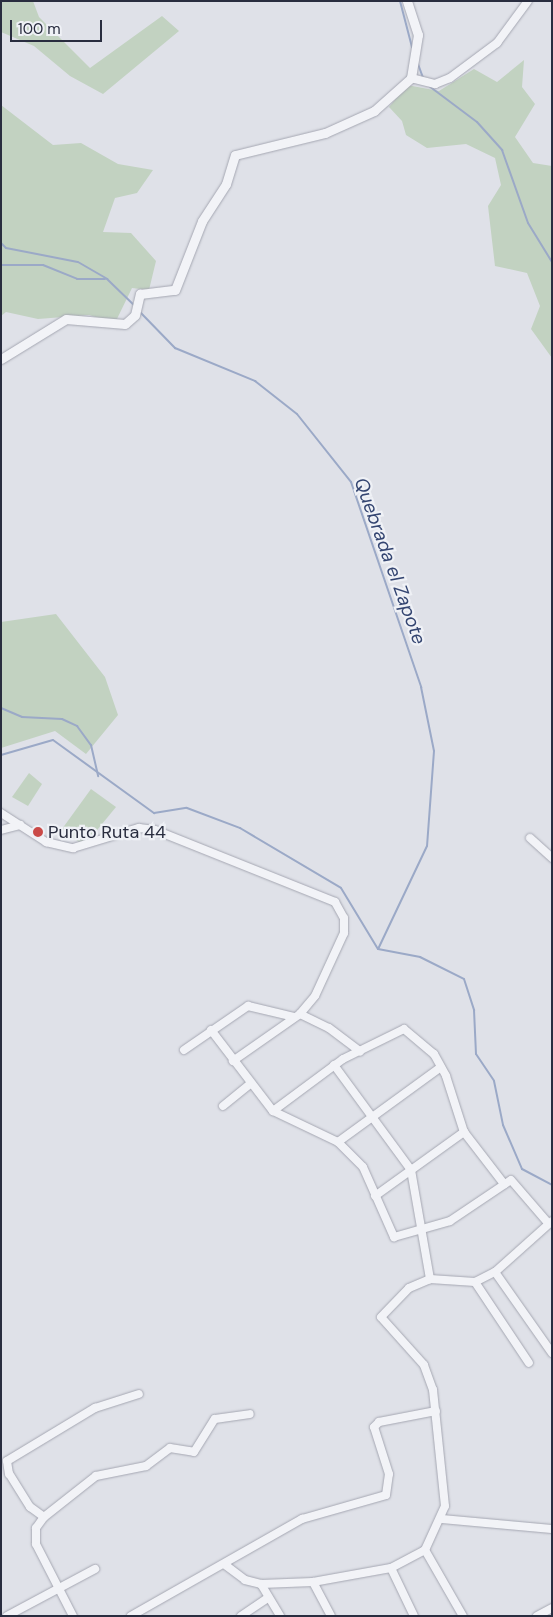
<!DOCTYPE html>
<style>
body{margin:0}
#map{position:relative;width:553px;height:1617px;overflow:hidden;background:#dfe1e8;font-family:"DM Sans",sans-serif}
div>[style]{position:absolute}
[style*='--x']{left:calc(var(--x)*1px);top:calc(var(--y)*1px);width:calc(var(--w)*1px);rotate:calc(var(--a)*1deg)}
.green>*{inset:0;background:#c2d2c1}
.stream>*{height:2px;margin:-1px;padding:0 1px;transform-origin:1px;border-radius:1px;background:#9ba9c7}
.roads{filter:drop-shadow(0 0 1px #a5a7b2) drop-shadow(0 0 1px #a5a7b2)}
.minor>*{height:8px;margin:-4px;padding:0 4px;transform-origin:4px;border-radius:4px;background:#f2f3f7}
.tertiary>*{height:9px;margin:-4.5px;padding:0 4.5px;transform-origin:4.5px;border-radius:4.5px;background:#f2f3f7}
.dots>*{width:14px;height:14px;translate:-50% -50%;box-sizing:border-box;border:2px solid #eff1f6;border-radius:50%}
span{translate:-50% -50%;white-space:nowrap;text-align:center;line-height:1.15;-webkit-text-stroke:4.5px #eff1f6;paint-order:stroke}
.poi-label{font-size:18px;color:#292d3f}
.left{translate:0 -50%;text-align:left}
.water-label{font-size:19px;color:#344571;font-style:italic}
.frame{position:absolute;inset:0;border:2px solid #292d3f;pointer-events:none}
.scale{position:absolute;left:10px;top:20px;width:92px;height:22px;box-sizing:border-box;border:2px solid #292d3f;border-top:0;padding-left:6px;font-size:15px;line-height:18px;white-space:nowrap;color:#292d3f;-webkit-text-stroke:4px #eff1f6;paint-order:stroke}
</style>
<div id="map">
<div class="green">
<div style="clip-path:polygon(1px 1px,33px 1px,39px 17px,90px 68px,162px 16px,179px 31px,103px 94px,70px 76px,34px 46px,1px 32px)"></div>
<div style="clip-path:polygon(524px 60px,522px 87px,535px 104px,515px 137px,533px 163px,552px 166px,552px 358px,531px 329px,540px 306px,527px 273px,495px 266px,488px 206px,501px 185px,495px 158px,466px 144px,427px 148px,406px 135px,402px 121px,389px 107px,407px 85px,439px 91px,474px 69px,497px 82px)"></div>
<div style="clip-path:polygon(1px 105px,53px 145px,81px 143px,118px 164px,153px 170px,137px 193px,115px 198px,103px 232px,131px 233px,156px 261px,149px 290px,132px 288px,115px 323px,89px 315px,38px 319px,6px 312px,1px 316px)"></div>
<div style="clip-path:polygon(56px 614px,105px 677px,118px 715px,86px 754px,55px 731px,1px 748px,1px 622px)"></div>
<div style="clip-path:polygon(29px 773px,42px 784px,28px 806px,12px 797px)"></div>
<div style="clip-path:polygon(91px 789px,116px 807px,84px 846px,62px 829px)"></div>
</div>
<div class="stream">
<div style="--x:400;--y:1;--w:48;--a:75.4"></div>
<div style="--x:418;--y:64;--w:15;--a:70"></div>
<div style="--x:429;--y:86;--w:60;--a:36.9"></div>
<div style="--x:477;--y:122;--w:38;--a:48"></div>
<div style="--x:502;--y:150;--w:77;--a:70.4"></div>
<div style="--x:528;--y:223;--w:46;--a:58.4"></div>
<div style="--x:1;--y:243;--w:7;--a:45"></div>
<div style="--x:6;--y:248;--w:73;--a:11"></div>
<div style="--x:78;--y:262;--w:34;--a:30"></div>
<div style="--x:107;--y:279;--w:37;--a:44"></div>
<div style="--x:1;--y:265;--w:42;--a:0"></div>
<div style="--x:43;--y:265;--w:37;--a:22"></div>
<div style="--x:77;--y:279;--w:28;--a:0"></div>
<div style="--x:139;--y:311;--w:52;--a:45.8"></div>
<div style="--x:175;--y:348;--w:87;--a:22.4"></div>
<div style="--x:255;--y:381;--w:53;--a:38.2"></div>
<div style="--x:297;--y:414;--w:87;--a:51.5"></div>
<div style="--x:351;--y:482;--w:217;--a:71.1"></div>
<div style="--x:421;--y:687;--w:65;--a:78.5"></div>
<div style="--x:434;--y:751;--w:95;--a:94.2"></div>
<div style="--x:427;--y:846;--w:114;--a:115.4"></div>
<div style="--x:1;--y:708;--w:23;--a:23"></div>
<div style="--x:22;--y:717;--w:40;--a:2.9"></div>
<div style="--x:62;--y:719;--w:17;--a:25"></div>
<div style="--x:77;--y:726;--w:24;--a:54"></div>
<div style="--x:91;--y:745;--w:32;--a:77"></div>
<div style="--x:1;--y:755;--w:54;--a:-16.1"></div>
<div style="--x:53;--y:740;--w:125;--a:35.9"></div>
<div style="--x:154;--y:813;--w:33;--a:-9"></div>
<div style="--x:187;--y:808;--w:57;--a:20.7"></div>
<div style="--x:240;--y:828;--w:117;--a:30.7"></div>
<div style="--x:341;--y:888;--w:71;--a:58.8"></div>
<div style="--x:378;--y:949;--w:43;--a:10.8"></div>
<div style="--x:420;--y:957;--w:49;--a:26.6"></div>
<div style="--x:464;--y:979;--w:33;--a:72"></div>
<div style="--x:474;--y:1010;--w:44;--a:87.4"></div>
<div style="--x:476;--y:1054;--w:32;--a:56"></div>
<div style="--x:494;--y:1081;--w:45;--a:78.4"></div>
<div style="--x:503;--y:1125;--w:48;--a:66.6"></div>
<div style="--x:522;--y:1169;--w:34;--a:28"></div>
</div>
<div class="roads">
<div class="minor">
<div style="--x:411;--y:78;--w:25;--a:14"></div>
<div style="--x:435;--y:84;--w:16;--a:-22"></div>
<div style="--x:450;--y:78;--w:59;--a:-36.7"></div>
<div style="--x:497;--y:43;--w:52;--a:-53.6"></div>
<div style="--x:1;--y:813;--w:54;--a:32.8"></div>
<div style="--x:46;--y:842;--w:28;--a:13"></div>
<div style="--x:73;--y:848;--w:69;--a:-16.9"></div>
<div style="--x:139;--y:828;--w:16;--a:7"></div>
<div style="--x:155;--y:830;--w:194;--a:21.8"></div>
<div style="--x:335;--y:902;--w:18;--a:61"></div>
<div style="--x:344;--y:918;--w:15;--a:90"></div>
<div style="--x:344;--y:933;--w:69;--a:114.7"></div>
<div style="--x:315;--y:996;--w:23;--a:130"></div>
<div style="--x:300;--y:1014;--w:82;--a:145"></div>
<div style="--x:1;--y:830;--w:20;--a:-15"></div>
<div style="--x:530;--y:838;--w:30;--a:42"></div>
<div style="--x:300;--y:1014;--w:32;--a:26"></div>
<div style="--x:329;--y:1028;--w:39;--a:37"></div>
<div style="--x:211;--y:1030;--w:102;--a:52.6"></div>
<div style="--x:273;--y:1111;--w:72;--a:25.5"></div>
<div style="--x:338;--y:1142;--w:35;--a:45"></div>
<div style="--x:363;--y:1167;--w:77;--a:66.1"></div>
<div style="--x:394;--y:1237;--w:58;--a:-15.9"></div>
<div style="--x:450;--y:1221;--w:73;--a:-33.9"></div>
<div style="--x:511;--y:1180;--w:57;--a:49.3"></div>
<div style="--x:184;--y:1050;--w:78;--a:-34.5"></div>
<div style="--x:248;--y:1006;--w:47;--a:13.4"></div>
<div style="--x:334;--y:1065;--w:130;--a:53.7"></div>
<div style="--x:411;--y:1170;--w:111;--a:80.1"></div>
<div style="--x:223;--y:1106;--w:35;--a:-39"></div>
<div style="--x:273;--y:1111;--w:87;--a:-36.6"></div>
<div style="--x:343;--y:1059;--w:68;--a:-26.2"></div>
<div style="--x:404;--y:1029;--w:39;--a:40"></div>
<div style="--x:434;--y:1054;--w:25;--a:61"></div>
<div style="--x:446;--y:1076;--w:59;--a:72.2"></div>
<div style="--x:464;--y:1132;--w:66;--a:52.4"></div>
<div style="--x:338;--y:1142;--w:127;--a:-36.1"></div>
<div style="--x:375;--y:1196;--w:110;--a:-35.7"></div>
<div style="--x:495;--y:1272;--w:99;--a:54.9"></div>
<div style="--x:475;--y:1282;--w:97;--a:56.3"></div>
<div style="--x:44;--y:1517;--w:17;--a:-144"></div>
<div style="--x:30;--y:1507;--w:39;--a:-122"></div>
<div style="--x:9;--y:1474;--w:13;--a:-99"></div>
<div style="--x:7;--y:1461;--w:103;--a:-31.1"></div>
<div style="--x:95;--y:1408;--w:46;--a:-17.7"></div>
<div style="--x:442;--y:1519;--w:110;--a:5.2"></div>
<div style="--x:425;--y:1550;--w:76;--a:60.1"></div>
<div style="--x:224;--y:1564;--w:26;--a:37"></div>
<div style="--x:245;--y:1580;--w:16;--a:14"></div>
<div style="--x:261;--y:1584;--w:52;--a:-2.2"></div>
<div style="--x:313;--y:1582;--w:79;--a:-10.2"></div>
<div style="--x:391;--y:1568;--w:38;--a:-28"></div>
<div style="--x:425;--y:1550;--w:48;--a:-65.6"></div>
<div style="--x:445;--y:1506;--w:117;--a:-95.9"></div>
<div style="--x:433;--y:1390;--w:27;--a:-110"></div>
<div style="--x:424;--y:1365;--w:64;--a:-131.9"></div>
<div style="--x:381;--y:1317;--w:40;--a:-46"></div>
<div style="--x:409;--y:1288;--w:23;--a:-23"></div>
<div style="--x:430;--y:1279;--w:45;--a:3.8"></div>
<div style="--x:475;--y:1282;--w:22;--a:-27"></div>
<div style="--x:495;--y:1272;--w:76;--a:-41.8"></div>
<div style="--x:391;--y:1568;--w:53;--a:64.4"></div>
<div style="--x:313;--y:1582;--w:38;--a:62"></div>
<div style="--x:261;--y:1584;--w:37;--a:59"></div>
<div style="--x:7;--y:1616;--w:100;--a:-28.1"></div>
<div style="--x:73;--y:1616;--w:81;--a:-117.2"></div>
<div style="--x:36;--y:1544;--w:16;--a:-90"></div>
<div style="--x:36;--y:1528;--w:14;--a:-54"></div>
<div style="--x:44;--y:1517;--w:66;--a:-38.3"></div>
<div style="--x:96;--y:1476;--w:51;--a:-11.3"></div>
<div style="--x:146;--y:1466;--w:30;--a:-37"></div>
<div style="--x:170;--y:1448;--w:24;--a:9"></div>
<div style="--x:194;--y:1452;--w:39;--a:-58"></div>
<div style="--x:215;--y:1419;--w:35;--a:-8"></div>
<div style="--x:131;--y:1616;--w:197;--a:-29.6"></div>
<div style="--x:302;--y:1519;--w:87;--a:-15.9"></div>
<div style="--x:386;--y:1495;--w:21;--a:-82"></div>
<div style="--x:389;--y:1474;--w:49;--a:-107.7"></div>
<div style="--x:374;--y:1427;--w:7;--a:-45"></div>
<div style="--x:379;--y:1422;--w:58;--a:-10.9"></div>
<div style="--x:241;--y:1616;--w:32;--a:-34"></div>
<div style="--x:537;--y:1616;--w:17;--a:-28"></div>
</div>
<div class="tertiary">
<div style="--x:1;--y:359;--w:76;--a:-31.6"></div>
<div style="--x:66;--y:319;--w:59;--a:4.8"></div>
<div style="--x:125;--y:324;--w:13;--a:-42"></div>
<div style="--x:135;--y:315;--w:22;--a:-77"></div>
<div style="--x:140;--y:294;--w:35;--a:-7"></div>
<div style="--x:175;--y:290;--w:74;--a:-68.6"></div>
<div style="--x:202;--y:221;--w:44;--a:-57"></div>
<div style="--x:226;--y:184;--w:30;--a:-73"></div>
<div style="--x:235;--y:155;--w:93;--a:-13.7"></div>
<div style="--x:325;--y:133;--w:54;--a:-24.2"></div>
<div style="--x:374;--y:111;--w:50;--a:-41.7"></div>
<div style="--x:411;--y:78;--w:44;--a:-80.8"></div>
<div style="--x:418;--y:35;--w:36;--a:-108"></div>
</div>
</div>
<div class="dots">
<div style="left:38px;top:832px;background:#ca4a48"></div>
</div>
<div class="poi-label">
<span class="left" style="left:48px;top:832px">Punto Ruta 44</span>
</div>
<div class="water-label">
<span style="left:390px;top:561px;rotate:70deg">Quebrada el Zapote</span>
</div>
<div class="frame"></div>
<div class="scale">100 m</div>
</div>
